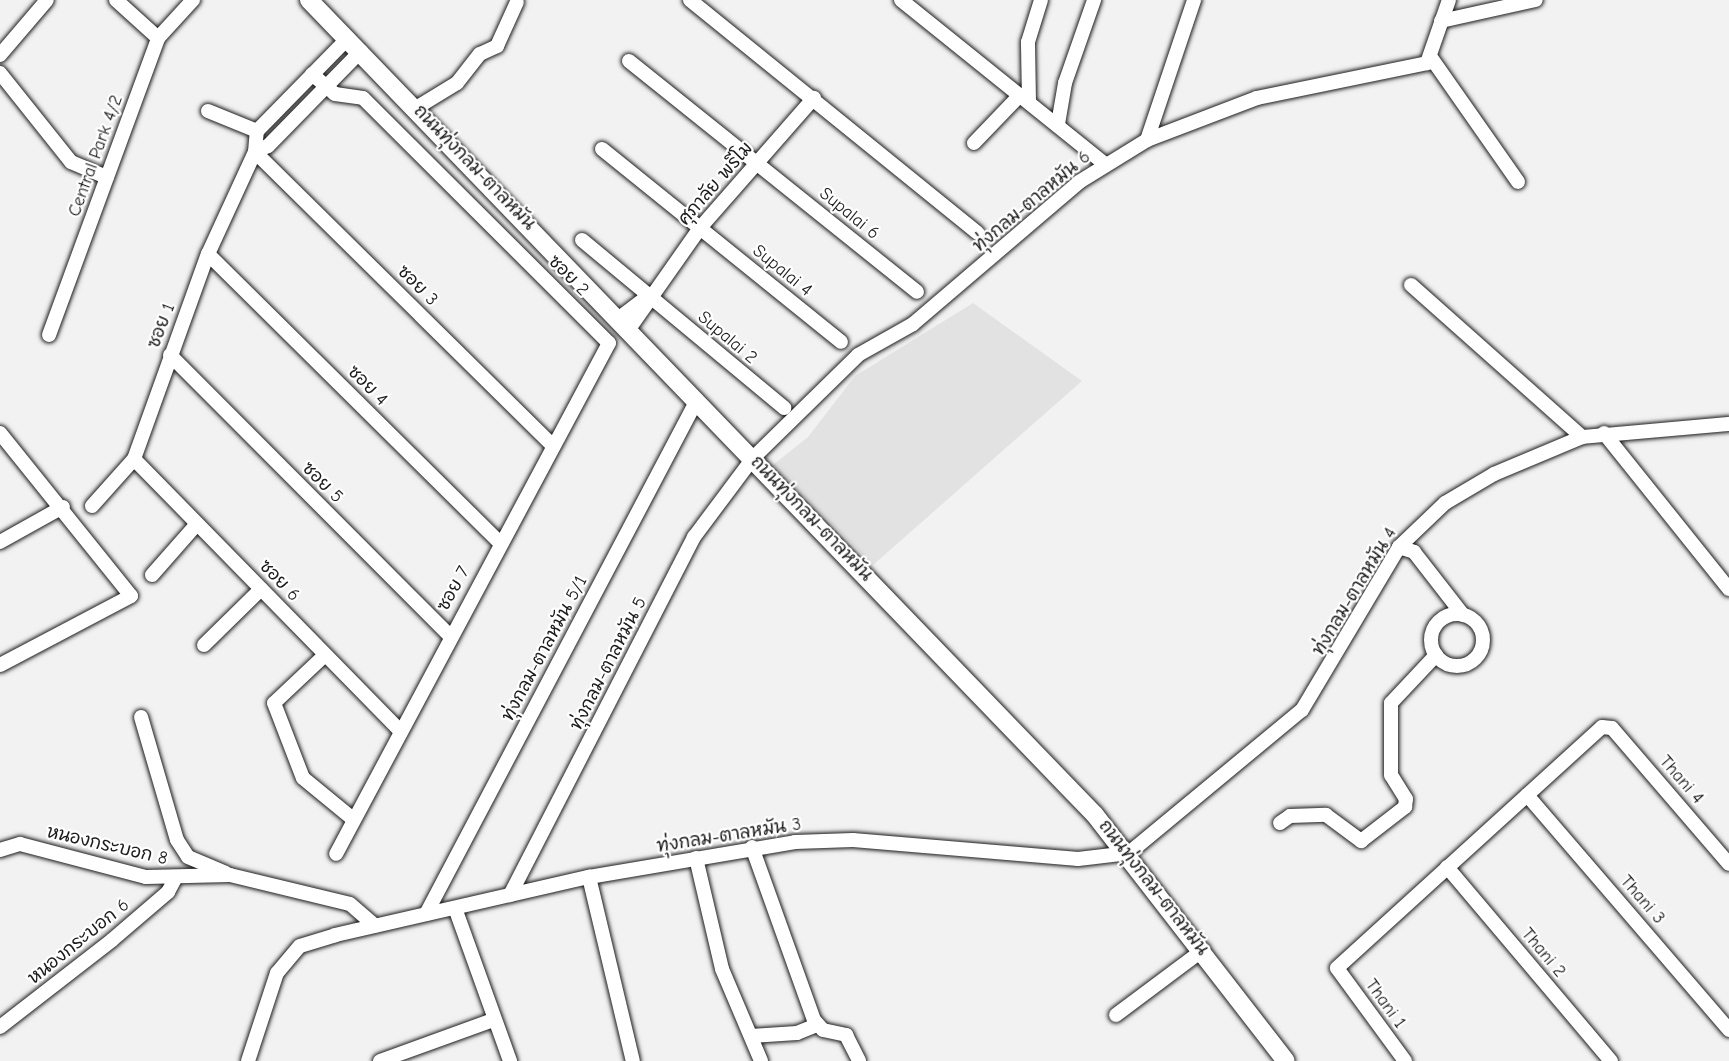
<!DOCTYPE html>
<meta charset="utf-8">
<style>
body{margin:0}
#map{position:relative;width:1729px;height:1061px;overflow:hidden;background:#f2f2f2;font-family:"Comic Neue","Playpen Sans Thai",sans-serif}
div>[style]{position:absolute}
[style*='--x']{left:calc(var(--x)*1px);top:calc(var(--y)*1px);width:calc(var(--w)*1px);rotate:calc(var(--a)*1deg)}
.built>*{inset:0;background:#e2e2e2}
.roads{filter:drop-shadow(0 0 2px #1c1c1c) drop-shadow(0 0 2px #1c1c1c)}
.street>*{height:14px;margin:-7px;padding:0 7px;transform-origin:7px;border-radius:7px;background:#fff}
.street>.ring{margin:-7px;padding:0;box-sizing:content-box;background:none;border:14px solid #fff;border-radius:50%}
.secondary>*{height:18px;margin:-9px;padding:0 9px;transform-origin:9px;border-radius:9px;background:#fff}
span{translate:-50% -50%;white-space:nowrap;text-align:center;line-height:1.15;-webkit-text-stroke:4.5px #fff;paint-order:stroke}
.street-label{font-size:18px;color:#1c1c1c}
</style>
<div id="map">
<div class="built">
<div style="clip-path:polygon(973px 303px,1082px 381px,873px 565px,773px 465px,808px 437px,855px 376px)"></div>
</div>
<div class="roads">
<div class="street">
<div style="--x:116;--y:0;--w:57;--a:42.1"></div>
<div style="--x:690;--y:0;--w:370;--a:39"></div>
<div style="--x:901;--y:0;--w:262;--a:38.8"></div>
<div style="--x:1441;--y:21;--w:97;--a:-12.5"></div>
<div style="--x:0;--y:55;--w:72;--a:-49.5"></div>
<div style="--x:1432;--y:59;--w:150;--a:55"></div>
<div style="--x:629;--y:61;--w:369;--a:38.7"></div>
<div style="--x:0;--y:73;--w:114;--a:51.4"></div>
<div style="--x:71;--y:162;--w:39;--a:23"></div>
<div style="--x:312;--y:74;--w:30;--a:41"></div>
<div style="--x:335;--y:94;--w:28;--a:8"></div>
<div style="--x:363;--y:98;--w:347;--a:44.9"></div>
<div style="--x:609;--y:343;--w:579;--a:118.11"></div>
<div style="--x:1029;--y:102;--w:60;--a:-91"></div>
<div style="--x:1028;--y:42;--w:44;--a:-72.8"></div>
<div style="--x:416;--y:108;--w:48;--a:-31.4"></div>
<div style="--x:457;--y:83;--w:37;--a:-52"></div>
<div style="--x:480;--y:54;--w:19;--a:-25"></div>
<div style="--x:497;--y:46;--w:48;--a:-65.6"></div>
<div style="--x:208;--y:111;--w:53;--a:22.2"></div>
<div style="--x:1058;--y:124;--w:42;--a:-80.3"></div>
<div style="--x:1065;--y:83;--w:88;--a:-70.7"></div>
<div style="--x:1147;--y:140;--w:148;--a:-71.4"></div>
<div style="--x:974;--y:143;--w:65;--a:-46.2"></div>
<div style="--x:602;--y:149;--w:307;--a:38.9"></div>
<div style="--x:255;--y:152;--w:419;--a:44.6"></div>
<div style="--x:255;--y:152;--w:14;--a:-25"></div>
<div style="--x:268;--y:146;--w:133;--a:-45.6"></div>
<div style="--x:582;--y:240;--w:263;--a:39.7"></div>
<div style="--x:208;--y:254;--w:411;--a:44.7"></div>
<div style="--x:1411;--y:285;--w:229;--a:41.6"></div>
<div style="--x:619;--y:318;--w:36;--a:-37"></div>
<div style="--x:629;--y:329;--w:123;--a:-54.9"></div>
<div style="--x:700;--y:228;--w:173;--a:-48.8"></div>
<div style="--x:49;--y:335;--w:316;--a:-69.8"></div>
<div style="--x:158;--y:38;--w:52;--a:-47.4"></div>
<div style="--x:170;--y:355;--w:395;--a:45.1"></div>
<div style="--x:0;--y:433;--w:209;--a:51.2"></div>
<div style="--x:131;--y:596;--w:148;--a:152.2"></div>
<div style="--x:1604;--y:433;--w:200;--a:51.3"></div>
<div style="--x:134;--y:459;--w:378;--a:45.6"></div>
<div style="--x:92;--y:506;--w:63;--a:-48.2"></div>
<div style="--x:134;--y:459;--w:218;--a:-70.2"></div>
<div style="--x:208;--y:254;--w:112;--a:-65.3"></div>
<div style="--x:255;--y:152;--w:21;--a:-85"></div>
<div style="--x:257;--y:131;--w:130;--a:-45.6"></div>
<div style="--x:0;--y:542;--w:72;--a:-29.1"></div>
<div style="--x:1399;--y:547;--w:16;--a:18"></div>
<div style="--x:1414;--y:552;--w:80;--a:52.1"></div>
<div style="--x:152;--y:575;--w:68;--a:-48.6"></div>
<div class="ring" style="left:1431px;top:614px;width:38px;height:38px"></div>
<div style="--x:204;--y:645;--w:80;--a:-44.5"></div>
<div style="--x:325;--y:655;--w:70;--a:136.7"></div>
<div style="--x:274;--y:703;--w:80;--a:68.9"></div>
<div style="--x:303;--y:778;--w:65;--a:39.4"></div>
<div style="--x:141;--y:717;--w:128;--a:73.7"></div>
<div style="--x:177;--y:840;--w:20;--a:57"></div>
<div style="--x:188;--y:857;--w:41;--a:22.8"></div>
<div style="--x:1527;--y:795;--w:310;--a:49.3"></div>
<div style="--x:1280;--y:823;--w:12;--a:-35"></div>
<div style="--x:1290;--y:816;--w:36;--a:-2"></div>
<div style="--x:1326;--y:815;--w:44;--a:36.6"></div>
<div style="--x:1361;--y:841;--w:56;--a:-37.7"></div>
<div style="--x:1405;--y:807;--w:8;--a:-83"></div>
<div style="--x:1406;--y:799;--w:28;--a:-122"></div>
<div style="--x:1391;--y:775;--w:72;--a:-90"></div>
<div style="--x:1391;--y:703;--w:66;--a:-46.8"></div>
<div style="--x:752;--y:847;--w:184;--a:70.3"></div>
<div style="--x:814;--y:1020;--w:13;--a:48"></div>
<div style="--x:823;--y:1030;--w:24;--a:12"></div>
<div style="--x:846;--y:1035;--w:29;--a:63"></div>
<div style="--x:0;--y:850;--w:21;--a:-17"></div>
<div style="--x:20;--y:844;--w:130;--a:14.7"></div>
<div style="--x:146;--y:877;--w:84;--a:-1.4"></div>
<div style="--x:230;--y:875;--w:123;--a:13.6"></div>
<div style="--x:350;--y:904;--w:33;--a:41"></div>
<div style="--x:696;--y:858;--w:114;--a:76.8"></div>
<div style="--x:722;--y:969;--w:100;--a:67"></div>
<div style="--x:1447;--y:867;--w:254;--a:49.8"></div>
<div style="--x:589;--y:877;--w:189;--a:76.6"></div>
<div style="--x:510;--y:895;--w:403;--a:-62.8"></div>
<div style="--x:694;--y:537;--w:99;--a:-53.2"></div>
<div style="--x:753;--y:458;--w:147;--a:-44.4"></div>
<div style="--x:858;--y:355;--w:63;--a:-29.4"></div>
<div style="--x:913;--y:324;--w:218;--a:-40.5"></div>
<div style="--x:1079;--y:182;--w:80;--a:-31.7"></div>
<div style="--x:1147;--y:140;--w:118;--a:-20.9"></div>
<div style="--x:1257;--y:98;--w:174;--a:-11.6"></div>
<div style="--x:1427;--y:63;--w:67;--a:-70.8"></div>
<div style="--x:455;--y:908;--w:163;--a:70.2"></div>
<div style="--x:426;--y:914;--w:581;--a:-62.2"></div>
<div style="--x:1116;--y:1015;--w:109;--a:-36.8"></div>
<div style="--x:0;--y:1027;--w:142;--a:-37.8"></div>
<div style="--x:112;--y:940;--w:74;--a:-40.6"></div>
<div style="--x:168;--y:892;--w:15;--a:-62"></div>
<div style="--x:751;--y:1036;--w:46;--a:-3.7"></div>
<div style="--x:797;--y:1033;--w:22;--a:-22"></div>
<div style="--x:248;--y:1061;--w:93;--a:-71.8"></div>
<div style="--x:277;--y:973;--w:35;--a:-50"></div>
<div style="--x:300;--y:946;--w:37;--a:-17"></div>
<div style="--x:335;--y:935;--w:261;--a:-12.9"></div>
<div style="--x:589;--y:877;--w:209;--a:-9.6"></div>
<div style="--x:795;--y:842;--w:58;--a:-2"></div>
<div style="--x:853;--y:840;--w:226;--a:4.8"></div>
<div style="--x:1078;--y:859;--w:51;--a:-6.7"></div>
<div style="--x:1129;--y:853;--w:224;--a:-39.6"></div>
<div style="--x:1302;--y:710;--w:190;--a:-59.2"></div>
<div style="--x:1399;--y:547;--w:64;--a:-43.7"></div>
<div style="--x:1445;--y:503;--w:57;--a:-30.6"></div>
<div style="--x:1494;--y:474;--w:95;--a:-22.8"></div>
<div style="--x:1582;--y:437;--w:148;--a:-5.1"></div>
<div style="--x:380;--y:1061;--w:120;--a:-19.9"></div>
<div style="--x:1405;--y:1061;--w:115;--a:-126.2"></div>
<div style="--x:1337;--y:968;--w:358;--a:-42.3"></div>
<div style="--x:1602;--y:727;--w:10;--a:6"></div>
<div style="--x:1612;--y:728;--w:179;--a:49.3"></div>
</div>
<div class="secondary">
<div style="--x:309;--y:0;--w:1132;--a:46.04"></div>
<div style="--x:1095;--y:815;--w:311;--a:52.2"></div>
</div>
</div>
<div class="street-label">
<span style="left:96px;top:156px;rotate:-70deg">Central Park 4/2</span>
<span style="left:474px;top:168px;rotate:46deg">ถนนทุ่งกลม-ตาลหมัน</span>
<span style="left:716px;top:184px;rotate:-49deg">ศุภาลัย พรีโม</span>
<span style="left:1032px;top:202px;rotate:-40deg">ทุ่งกลม-ตาลหมัน 6</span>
<span style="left:849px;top:214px;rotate:39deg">Supalai 6</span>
<span style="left:782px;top:271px;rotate:39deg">Supalai 4</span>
<span style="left:568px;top:276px;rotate:45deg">ซอย 2</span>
<span style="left:417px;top:286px;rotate:45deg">ซอย 3</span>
<span style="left:162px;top:326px;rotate:-69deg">ซอย 1</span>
<span style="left:727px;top:338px;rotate:40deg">Supalai 2</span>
<span style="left:367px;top:386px;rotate:45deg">ซอย 4</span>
<span style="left:322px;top:483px;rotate:45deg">ซอย 5</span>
<span style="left:811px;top:519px;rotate:46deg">ถนนทุ่งกลม-ตาลหมัน</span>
<span style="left:279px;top:581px;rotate:46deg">ซอย 6</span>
<span style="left:454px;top:589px;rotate:-61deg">ซอย 7</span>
<span style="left:1355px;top:592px;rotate:-59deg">ทุ่งกลม-ตาลหมัน 4</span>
<span style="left:545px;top:649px;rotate:-62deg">ทุ่งกลม-ตาลหมัน 5/1</span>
<span style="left:609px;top:664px;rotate:-63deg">ทุ่งกลม-ตาลหมัน 5</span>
<span style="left:1681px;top:780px;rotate:49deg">Thani 4</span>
<span style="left:729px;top:836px;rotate:-9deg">ทุ่งกลม-ตาลหมัน 3</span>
<span style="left:107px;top:846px;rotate:13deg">หนองกระบอก 8</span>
<span style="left:1153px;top:888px;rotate:52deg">ถนนทุ่งกลม-ตาลหมัน</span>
<span style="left:1642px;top:900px;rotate:49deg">Thani 3</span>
<span style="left:79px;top:942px;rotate:-39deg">หนองกระบอก 6</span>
<span style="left:1543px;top:953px;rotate:50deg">Thani 2</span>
<span style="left:1385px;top:1004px;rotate:54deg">Thani 1</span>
</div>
</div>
